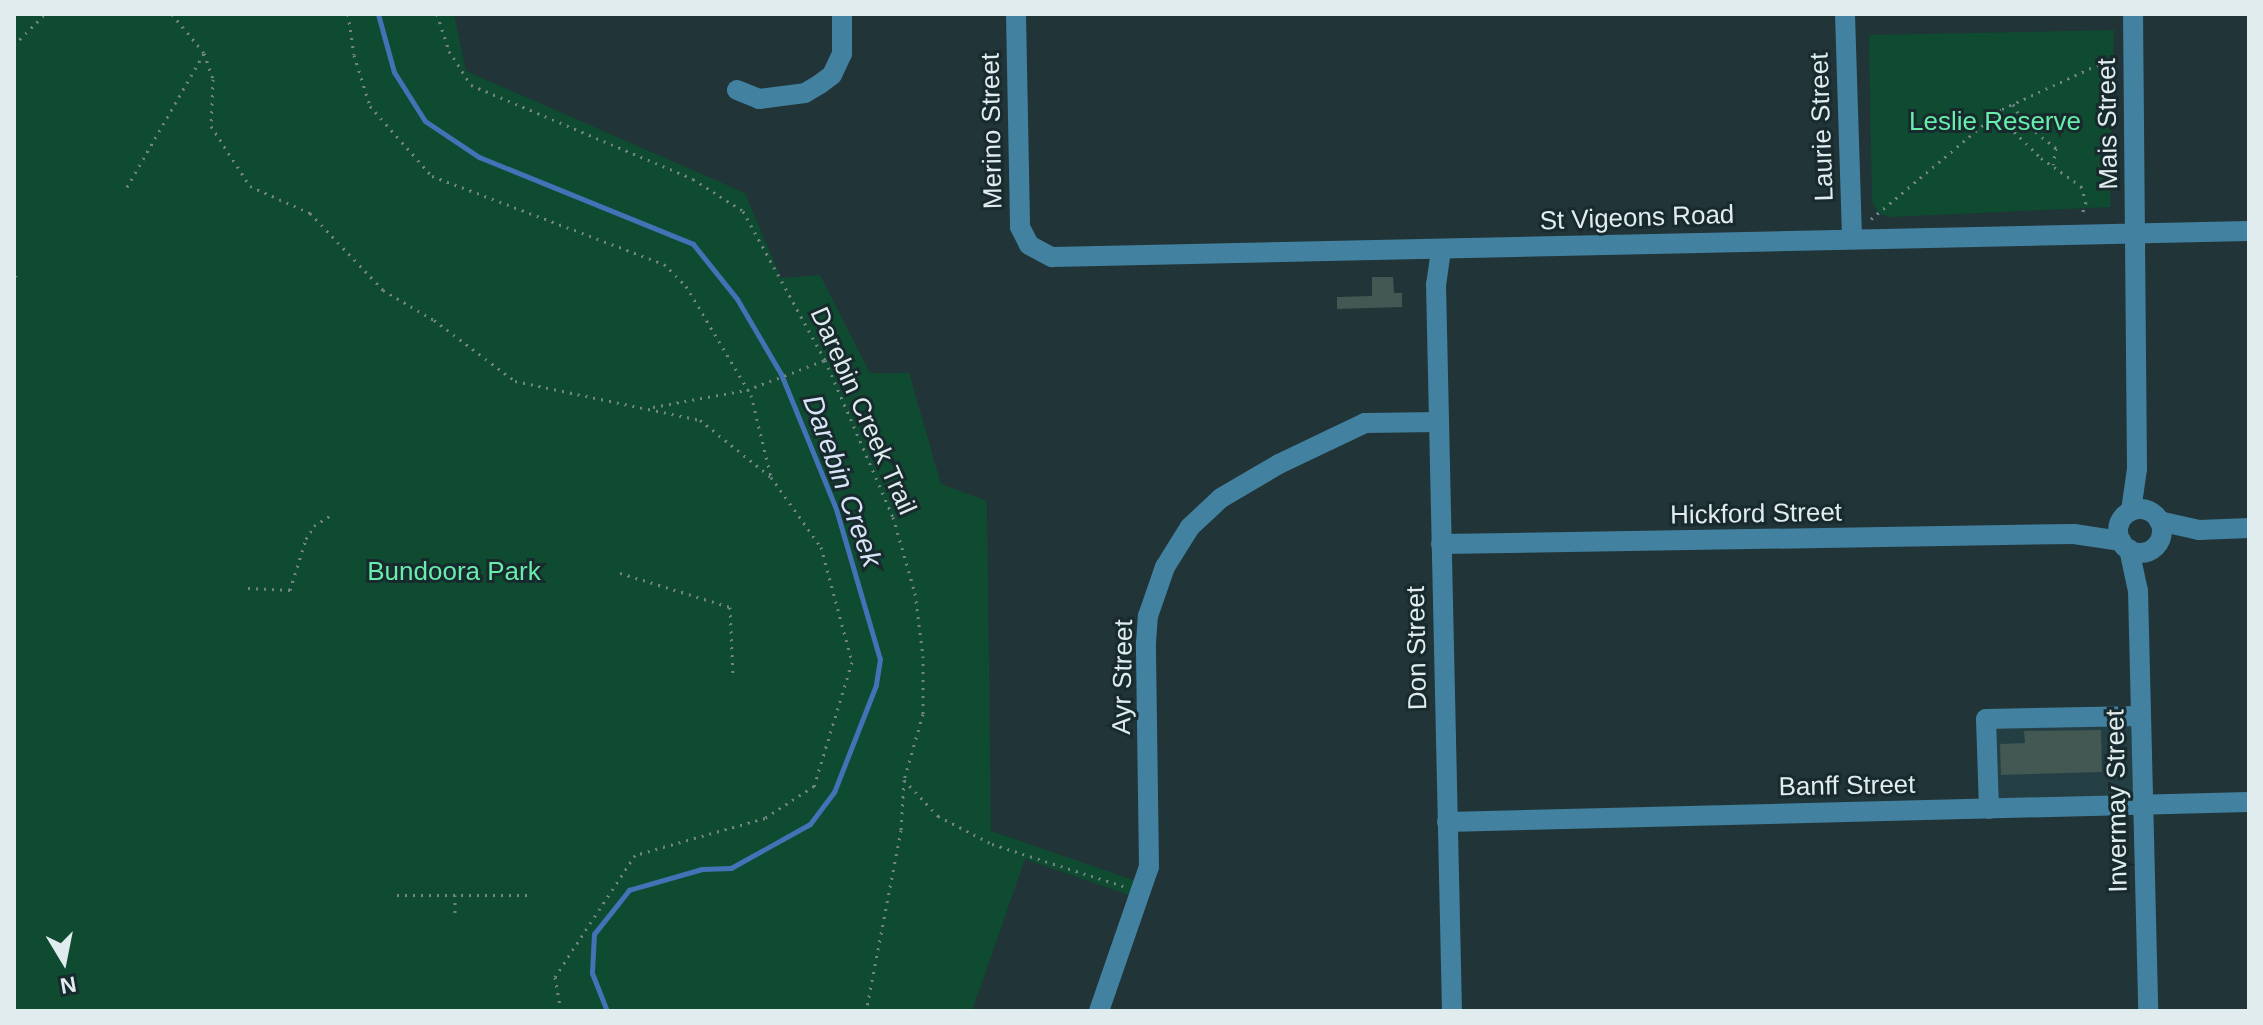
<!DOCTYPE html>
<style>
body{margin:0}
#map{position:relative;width:2263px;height:1025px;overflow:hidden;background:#213437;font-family:Helvetica,sans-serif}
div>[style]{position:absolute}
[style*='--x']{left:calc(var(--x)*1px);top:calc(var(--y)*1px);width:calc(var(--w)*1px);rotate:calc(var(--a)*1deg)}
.built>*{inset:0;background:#233f43}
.green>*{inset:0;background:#0e4b30}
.stream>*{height:5px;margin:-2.5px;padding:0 2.5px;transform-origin:2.5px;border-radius:2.5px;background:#4372b7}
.building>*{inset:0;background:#435753}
.path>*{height:3px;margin-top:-1.5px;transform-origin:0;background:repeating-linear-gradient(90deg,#748486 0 2px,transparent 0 8px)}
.minor>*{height:20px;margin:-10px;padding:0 10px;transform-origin:10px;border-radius:10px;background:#4381a1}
.minor>.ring{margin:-10px;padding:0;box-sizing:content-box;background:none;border:20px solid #4381a1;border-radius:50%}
span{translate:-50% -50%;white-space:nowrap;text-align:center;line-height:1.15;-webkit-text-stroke:6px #182a2d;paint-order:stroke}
.park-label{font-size:26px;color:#68edac}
.street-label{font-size:26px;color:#e0eced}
.water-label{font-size:28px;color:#d8e5f8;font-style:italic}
.frame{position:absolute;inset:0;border:16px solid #e0eced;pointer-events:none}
.north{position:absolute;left:24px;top:921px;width:80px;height:80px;-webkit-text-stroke:6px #182a2d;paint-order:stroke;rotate:170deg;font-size:22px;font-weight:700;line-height:32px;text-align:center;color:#e0eced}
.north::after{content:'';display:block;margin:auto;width:28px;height:36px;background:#e0eced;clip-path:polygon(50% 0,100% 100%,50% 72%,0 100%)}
</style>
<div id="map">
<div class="built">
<div style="clip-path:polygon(2131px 717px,2134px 798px,1988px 800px,1986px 720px)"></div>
</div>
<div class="green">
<div style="clip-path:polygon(14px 14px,454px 14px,466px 71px,745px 193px,781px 278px,820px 275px,870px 373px,909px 373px,941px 484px,987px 501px,991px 831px,1136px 881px,1132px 896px,1025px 859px,972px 1011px,14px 1011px)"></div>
<div style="clip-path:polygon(2114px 30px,2110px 207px,1890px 217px,1878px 213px,1872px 201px,1869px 35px)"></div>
</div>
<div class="stream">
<div style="--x:378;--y:14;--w:60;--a:74.6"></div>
<div style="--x:394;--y:72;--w:58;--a:57.7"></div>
<div style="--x:425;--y:121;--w:65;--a:33.7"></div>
<div style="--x:479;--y:157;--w:231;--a:22.1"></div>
<div style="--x:693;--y:244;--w:70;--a:51.3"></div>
<div style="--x:737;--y:299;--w:87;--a:59.6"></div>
<div style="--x:781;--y:374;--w:146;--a:67.8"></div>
<div style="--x:836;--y:509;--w:156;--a:73.7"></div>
<div style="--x:880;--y:659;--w:26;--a:99"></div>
<div style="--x:876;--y:685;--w:115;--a:111.4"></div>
<div style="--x:834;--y:792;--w:40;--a:127"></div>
<div style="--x:810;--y:824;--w:90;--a:150.9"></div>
<div style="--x:731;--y:868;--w:29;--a:178"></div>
<div style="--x:702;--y:869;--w:76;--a:164"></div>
<div style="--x:629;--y:890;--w:56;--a:128.5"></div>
<div style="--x:594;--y:934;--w:39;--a:93"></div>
<div style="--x:592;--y:973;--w:41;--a:68.5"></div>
</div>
<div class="building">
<div style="clip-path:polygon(1372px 277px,1393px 277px,1394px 293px,1402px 293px,1402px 307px,1337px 309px,1337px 297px,1372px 296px)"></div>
<div style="clip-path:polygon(2101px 730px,2102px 772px,2001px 775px,2000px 744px,2025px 743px,2024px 731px)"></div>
</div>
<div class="path">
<div style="--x:172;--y:14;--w:50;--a:50.6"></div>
<div style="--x:204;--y:53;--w:28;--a:71"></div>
<div style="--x:213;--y:79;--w:47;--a:92.4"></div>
<div style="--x:211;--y:126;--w:72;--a:57"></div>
<div style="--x:250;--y:186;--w:66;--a:24.2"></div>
<div style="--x:310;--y:213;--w:106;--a:46.5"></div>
<div style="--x:383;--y:290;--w:59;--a:30.5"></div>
<div style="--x:434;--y:320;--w:101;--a:37"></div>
<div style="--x:515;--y:381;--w:189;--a:11.9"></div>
<div style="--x:700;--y:420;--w:91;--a:38.8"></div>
<div style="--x:348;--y:14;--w:41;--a:81.7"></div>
<div style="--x:354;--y:55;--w:53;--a:72.6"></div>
<div style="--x:370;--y:106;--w:94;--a:48.5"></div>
<div style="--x:432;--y:176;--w:248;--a:20.8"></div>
<div style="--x:664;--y:264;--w:31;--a:45"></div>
<div style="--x:686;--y:286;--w:127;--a:59.2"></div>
<div style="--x:751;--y:395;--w:84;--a:76.3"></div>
<div style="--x:771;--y:477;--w:86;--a:54.5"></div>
<div style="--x:821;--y:547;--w:119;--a:74.9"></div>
<div style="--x:852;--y:662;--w:130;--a:107"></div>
<div style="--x:814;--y:786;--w:59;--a:146.9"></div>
<div style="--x:765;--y:818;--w:135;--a:164.1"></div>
<div style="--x:635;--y:855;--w:146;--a:123.3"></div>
<div style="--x:555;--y:977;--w:35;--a:80"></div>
<div style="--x:437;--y:14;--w:39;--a:72"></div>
<div style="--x:449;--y:51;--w:40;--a:57.1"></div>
<div style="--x:471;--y:85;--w:241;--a:22.9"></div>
<div style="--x:693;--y:179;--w:59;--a:32.6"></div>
<div style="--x:743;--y:211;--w:170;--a:61.2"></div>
<div style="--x:825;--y:360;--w:171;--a:66.6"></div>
<div style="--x:893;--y:517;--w:79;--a:73.9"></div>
<div style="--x:915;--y:593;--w:64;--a:82.8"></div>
<div style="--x:923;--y:656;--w:58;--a:90"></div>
<div style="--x:923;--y:714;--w:69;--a:106.1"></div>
<div style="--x:904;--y:780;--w:50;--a:93.4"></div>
<div style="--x:901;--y:830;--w:184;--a:100.9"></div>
<div style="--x:14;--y:45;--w:44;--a:-45"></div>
<div style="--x:2013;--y:104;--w:21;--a:61"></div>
<div style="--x:2023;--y:122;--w:42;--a:38.2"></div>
<div style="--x:2056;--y:148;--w:17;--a:100"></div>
<div style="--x:1997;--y:115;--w:62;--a:44.3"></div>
<div style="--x:2041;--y:158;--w:49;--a:35"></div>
<div style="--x:2081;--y:186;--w:17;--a:73"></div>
<div style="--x:2086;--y:202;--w:16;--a:108"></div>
<div style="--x:127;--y:187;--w:155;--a:-60.1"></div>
<div style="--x:1871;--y:219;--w:171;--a:-40"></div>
<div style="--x:2002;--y:109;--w:124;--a:-24.7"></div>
<div style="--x:14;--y:268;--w:9;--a:77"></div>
<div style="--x:653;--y:407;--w:96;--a:-10.3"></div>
<div style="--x:747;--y:390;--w:84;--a:-21"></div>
<div style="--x:620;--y:573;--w:115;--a:17.2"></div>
<div style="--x:730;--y:607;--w:70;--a:87.5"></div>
<div style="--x:248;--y:588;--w:42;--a:2.7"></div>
<div style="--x:290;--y:590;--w:53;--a:-72.6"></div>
<div style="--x:306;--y:539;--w:15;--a:-58"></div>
<div style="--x:314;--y:526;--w:20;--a:-33"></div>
<div style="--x:904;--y:780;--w:50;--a:46.6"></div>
<div style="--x:938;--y:816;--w:61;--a:27.4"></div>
<div style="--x:992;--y:844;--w:138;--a:17.8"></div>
<div style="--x:397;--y:895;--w:130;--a:0"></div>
<div style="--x:455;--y:895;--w:19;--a:90"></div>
</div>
<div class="minor">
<div style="--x:1016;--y:14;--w:213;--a:88.9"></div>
<div style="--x:1020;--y:227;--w:20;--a:63"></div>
<div style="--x:1029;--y:245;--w:26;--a:28"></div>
<div style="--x:1052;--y:257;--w:1197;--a:-1.24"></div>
<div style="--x:1845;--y:14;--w:225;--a:88.2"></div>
<div style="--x:737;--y:90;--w:24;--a:22"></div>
<div style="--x:759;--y:99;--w:46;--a:-7.4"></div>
<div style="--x:805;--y:93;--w:17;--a:-31"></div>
<div style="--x:820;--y:84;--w:15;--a:-37"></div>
<div style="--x:832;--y:75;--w:23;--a:-65"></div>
<div style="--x:842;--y:54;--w:40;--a:-90"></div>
<div style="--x:1441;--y:250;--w:34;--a:98"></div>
<div style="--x:1436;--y:284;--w:727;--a:88.74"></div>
<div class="ring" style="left:2118px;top:509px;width:24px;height:24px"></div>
<div style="--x:2131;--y:511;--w:42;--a:-81.9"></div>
<div style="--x:2137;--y:469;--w:455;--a:-90.5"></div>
<div style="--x:2159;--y:521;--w:41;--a:12.7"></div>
<div style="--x:2199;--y:530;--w:50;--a:-2.3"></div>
<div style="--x:1441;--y:544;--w:633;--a:-0.91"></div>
<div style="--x:2074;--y:534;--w:48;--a:8.5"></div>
<div style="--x:2129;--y:549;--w:43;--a:77.9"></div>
<div style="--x:2138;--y:591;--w:420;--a:88.6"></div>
<div style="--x:1989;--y:809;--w:90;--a:-91.9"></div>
<div style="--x:1986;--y:719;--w:155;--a:-1.1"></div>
<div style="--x:1447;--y:822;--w:802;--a:-1.43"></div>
<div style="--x:1099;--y:1011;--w:152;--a:-70.9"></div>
<div style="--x:1149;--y:867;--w:224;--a:-90.8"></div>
<div style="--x:1146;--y:643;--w:27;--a:-86"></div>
<div style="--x:1148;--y:616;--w:52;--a:-70.9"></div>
<div style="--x:1165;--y:567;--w:47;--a:-58"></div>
<div style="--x:1190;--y:527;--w:42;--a:-43.1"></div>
<div style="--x:1221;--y:498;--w:67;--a:-30.4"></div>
<div style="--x:1279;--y:464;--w:95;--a:-25.5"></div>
<div style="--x:1365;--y:423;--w:73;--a:-0.8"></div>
</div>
<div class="park-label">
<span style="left:1995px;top:122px">Leslie Reserve</span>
<span style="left:454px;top:572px">Bundoora Park</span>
</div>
<div class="street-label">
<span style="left:2108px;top:124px;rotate:-91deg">Mais Street</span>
<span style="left:1822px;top:127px;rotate:-92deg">Laurie Street</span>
<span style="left:992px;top:131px;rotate:-91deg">Merino Street</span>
<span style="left:1637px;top:218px;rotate:-2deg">St Vigeons Road</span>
<span style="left:863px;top:411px;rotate:66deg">Darebin Creek Trail</span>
<span style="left:1756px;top:514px;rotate:-1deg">Hickford Street</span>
<span style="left:1417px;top:648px;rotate:-91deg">Don Street</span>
<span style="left:1123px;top:677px;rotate:-89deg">Ayr Street</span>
<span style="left:1847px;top:786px;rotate:-1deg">Banff Street</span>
<span style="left:2117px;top:801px;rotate:-91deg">Invermay Street</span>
</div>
<div class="water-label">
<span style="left:842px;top:481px;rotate:70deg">Darebin Creek</span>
</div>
<div class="frame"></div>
<div class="north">N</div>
</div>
